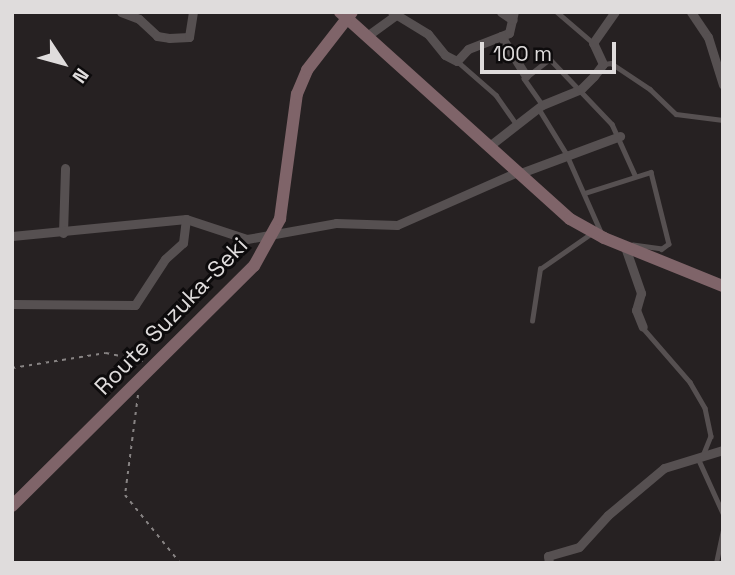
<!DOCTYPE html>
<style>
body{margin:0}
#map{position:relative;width:735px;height:575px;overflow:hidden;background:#262122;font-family:"Space Grotesk",sans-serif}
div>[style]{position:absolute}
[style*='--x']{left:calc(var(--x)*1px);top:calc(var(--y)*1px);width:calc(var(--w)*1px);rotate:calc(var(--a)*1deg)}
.path>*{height:2px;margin-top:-1px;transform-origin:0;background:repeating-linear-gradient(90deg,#878383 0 3.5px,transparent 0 8.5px)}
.lane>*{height:4.5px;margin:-2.25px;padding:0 2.25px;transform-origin:2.25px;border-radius:2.25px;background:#565051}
.street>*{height:9px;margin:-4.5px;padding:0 4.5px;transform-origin:4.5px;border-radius:4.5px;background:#565051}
.secondary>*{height:12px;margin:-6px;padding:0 6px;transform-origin:6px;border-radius:6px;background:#7f6469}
span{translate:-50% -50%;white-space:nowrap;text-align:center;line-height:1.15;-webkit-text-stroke:6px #0d0b0c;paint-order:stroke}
.street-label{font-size:23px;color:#dfdcdc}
.frame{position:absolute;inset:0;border:14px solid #dfdcdc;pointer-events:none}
.north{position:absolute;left:28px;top:28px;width:70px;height:70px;-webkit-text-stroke:5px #0d0b0c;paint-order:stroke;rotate:126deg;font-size:19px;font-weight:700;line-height:28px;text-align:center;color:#dfdcdc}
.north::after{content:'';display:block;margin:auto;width:24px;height:32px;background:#dfdcdc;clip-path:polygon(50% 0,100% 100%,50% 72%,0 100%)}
.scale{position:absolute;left:480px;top:42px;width:136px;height:32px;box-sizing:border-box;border:4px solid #dfdcdc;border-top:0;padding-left:9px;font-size:21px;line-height:24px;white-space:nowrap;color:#dfdcdc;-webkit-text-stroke:5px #0d0b0c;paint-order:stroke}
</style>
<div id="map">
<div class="path">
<div style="--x:12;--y:368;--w:95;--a:-9.1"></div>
<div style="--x:106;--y:353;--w:40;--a:12"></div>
<div style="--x:138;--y:395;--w:101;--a:97.4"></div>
<div style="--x:125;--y:495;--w:87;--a:51"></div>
</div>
<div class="lane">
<div style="--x:557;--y:12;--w:46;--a:40.6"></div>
<div style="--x:457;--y:61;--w:52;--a:41.1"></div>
<div style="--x:496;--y:95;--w:37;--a:55"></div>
<div style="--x:604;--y:64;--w:7;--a:-8"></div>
<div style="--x:611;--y:63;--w:47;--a:33.7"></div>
<div style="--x:650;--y:89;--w:36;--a:44"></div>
<div style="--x:676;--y:114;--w:47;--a:7.3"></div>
<div style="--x:542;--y:105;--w:32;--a:-125"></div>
<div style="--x:524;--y:79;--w:33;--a:-38"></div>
<div style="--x:550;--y:59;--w:90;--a:46.4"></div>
<div style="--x:612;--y:124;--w:56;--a:65.7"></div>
<div style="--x:539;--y:109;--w:52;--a:58.5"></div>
<div style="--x:566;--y:153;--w:86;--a:66.1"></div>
<div style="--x:585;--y:193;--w:69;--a:-17.7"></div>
<div style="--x:651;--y:172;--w:74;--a:76"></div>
<div style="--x:669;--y:244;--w:9;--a:144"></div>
<div style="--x:662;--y:249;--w:29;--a:-172"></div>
<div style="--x:532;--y:321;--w:53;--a:-81.3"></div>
<div style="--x:540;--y:269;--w:63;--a:-34.7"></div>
<div style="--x:643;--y:328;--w:72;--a:49"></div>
<div style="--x:690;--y:382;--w:30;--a:60"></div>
<div style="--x:705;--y:408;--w:29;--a:78"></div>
<div style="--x:711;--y:436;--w:22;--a:112"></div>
<div style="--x:698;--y:458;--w:60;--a:65.6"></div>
<div style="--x:716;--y:563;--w:35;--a:-78"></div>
</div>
<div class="street">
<div style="--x:121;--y:12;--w:19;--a:21"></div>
<div style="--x:139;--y:19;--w:25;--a:43"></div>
<div style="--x:157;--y:36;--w:12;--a:9"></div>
<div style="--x:169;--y:38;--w:20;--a:-3"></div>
<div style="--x:189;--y:37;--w:25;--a:-81"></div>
<div style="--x:392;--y:12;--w:42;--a:31.4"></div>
<div style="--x:428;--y:34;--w:27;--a:51"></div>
<div style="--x:445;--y:55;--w:13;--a:27"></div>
<div style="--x:457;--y:61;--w:16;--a:-47"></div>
<div style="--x:468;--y:49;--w:44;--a:-21.3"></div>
<div style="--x:509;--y:33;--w:22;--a:-77"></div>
<div style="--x:501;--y:12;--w:14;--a:34"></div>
<div style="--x:691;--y:12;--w:30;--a:56"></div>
<div style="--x:708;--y:37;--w:50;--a:72.6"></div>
<div style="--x:367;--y:36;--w:36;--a:-36"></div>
<div style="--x:501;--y:36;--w:47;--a:58"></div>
<div style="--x:488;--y:147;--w:68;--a:-37.9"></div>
<div style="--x:542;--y:105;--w:42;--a:-22.3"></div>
<div style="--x:581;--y:89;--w:18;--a:-45"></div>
<div style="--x:594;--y:76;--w:15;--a:-53"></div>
<div style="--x:603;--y:64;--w:23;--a:-115"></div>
<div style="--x:593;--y:43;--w:38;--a:-55"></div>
<div style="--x:518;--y:174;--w:109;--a:-20.4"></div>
<div style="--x:63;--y:233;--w:65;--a:-88.2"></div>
<div style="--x:12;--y:236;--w:175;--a:-5.6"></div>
<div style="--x:186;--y:219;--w:64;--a:18.2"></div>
<div style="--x:247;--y:239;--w:90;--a:-10.2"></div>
<div style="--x:336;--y:223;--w:61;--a:1.9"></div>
<div style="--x:397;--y:225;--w:131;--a:-23.8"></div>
<div style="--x:625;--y:247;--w:49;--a:70.8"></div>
<div style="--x:641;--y:293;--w:18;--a:106"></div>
<div style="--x:636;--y:310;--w:18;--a:68"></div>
<div style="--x:12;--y:304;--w:123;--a:0.5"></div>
<div style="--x:135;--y:305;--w:55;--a:-56.9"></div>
<div style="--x:165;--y:259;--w:24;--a:-42"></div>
<div style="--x:183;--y:243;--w:24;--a:-83"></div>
<div style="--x:549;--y:563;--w:7;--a:-98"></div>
<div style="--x:548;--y:556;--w:32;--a:-16"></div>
<div style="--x:579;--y:547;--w:43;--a:-47.8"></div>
<div style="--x:608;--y:515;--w:73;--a:-40"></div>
<div style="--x:664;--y:468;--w:62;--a:-17"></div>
</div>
<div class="secondary">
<div style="--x:340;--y:12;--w:309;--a:42"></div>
<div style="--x:570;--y:219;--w:39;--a:29"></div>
<div style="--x:604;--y:238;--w:128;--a:22"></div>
<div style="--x:12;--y:506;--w:341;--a:-44.8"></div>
<div style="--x:254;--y:266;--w:54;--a:-61"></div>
<div style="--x:280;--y:219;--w:126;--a:-82.3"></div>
<div style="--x:297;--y:94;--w:26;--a:-67"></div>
<div style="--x:307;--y:70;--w:73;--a:-52.2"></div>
</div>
<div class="street-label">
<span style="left:171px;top:316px;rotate:-46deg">Route Suzuka-Seki</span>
</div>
<div class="frame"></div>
<div class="north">N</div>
<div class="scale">100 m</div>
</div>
